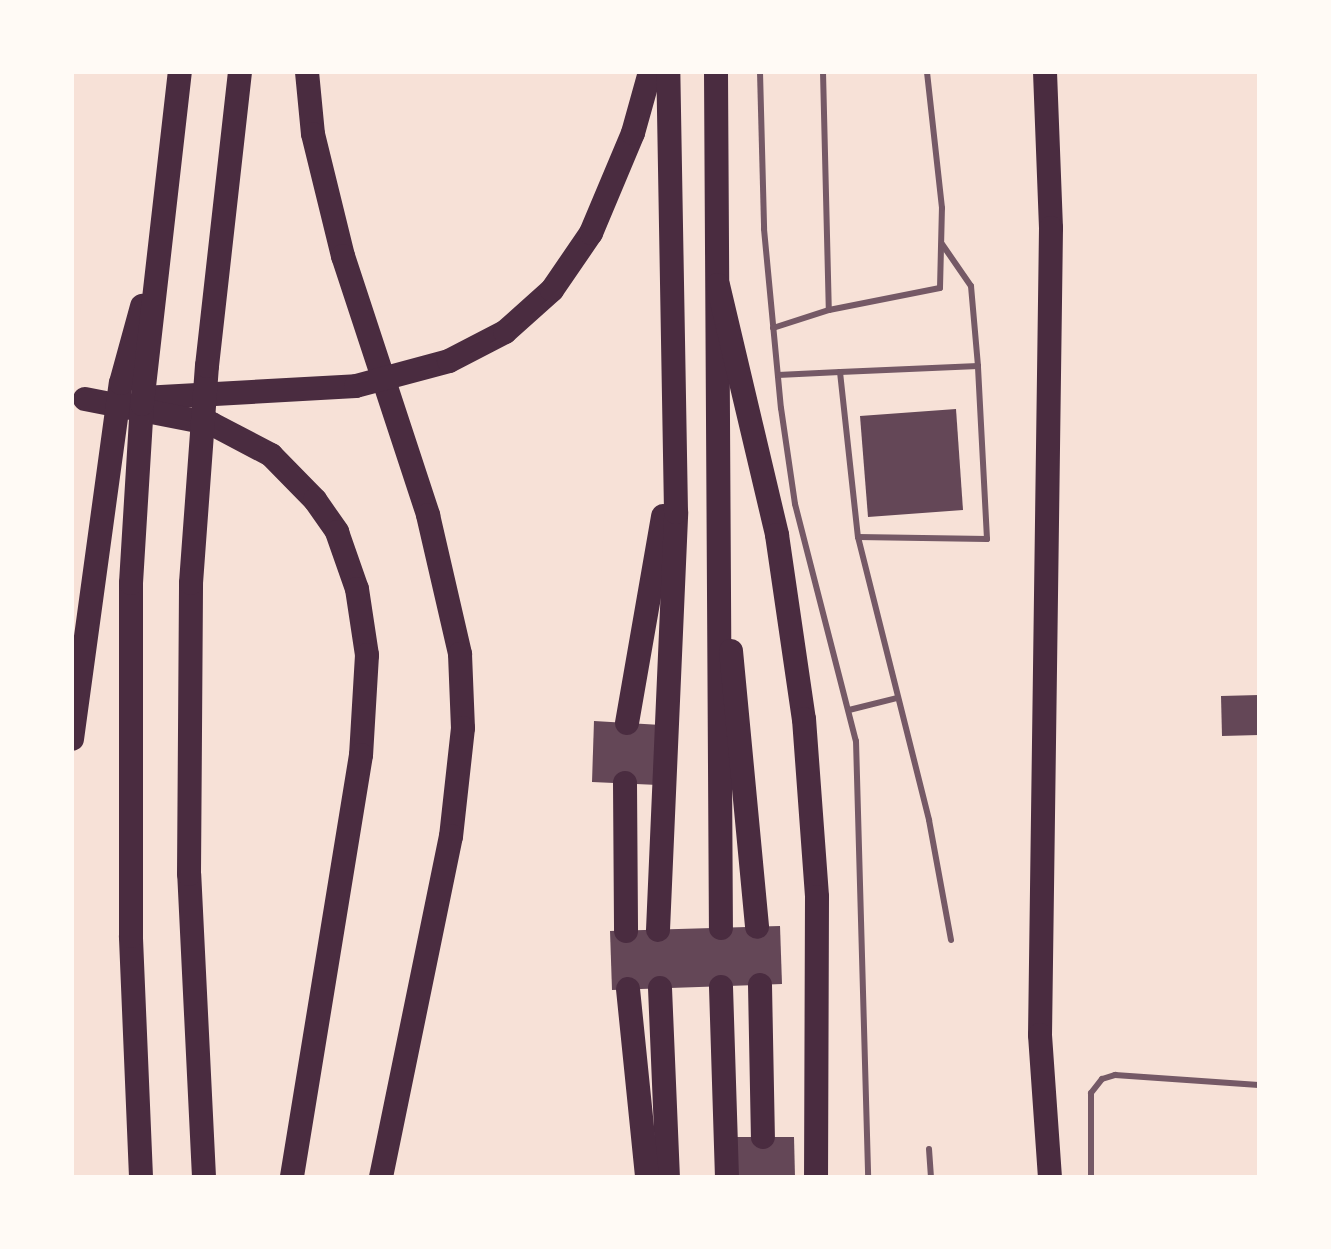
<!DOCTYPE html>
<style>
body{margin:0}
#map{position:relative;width:1331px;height:1249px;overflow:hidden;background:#f7e1d7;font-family:Jost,sans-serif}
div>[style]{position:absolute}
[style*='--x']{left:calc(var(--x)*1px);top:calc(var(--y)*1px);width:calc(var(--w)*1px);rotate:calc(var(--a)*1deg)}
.building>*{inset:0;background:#644757}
.service>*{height:6px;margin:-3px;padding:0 3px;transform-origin:3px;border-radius:3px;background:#755966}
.motorway>*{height:24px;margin:-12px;padding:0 12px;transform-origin:12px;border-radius:12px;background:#4a2c40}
span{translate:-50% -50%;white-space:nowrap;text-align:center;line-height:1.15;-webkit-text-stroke:6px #fffaf5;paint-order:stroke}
.frame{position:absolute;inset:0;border:74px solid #fffaf5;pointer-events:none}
</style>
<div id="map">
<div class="building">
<div style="clip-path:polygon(956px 409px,963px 510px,868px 517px,860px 416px)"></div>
<div style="clip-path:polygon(1259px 695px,1259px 735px,1222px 736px,1221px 696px)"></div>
<div style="clip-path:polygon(594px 721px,661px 725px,658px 785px,592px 782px)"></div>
<div style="clip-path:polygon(780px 926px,782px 984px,612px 990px,610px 931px)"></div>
<div style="clip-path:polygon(732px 1137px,794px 1137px,795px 1177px,733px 1177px)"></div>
</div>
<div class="service">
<div style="--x:760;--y:72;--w:157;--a:88.5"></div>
<div style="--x:764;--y:229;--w:180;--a:84.6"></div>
<div style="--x:781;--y:408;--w:97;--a:81.7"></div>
<div style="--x:795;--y:504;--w:245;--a:75.6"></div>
<div style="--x:856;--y:741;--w:436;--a:88.4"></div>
<div style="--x:823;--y:72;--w:238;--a:88.6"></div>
<div style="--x:829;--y:310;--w:113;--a:-11.2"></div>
<div style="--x:940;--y:288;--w:80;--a:-88.6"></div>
<div style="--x:942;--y:208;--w:137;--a:-96.3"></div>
<div style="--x:942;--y:244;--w:51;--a:55.4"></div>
<div style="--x:971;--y:286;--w:80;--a:85"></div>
<div style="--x:773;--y:328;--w:59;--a:-17.8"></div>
<div style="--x:778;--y:375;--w:62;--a:-2.8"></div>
<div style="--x:858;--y:537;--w:129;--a:0.9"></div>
<div style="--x:987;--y:539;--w:173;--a:-93"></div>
<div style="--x:978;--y:366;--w:138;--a:177.5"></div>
<div style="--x:840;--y:372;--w:166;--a:83.8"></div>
<div style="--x:858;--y:537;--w:292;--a:75.9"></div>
<div style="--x:929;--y:820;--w:122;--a:79.6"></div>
<div style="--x:849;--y:710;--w:49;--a:-14"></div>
<div style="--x:929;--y:1149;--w:28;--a:86"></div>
<div style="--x:1091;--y:1177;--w:84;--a:-90"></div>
<div style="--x:1091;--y:1093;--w:18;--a:-52"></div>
<div style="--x:1102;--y:1079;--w:14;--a:-17"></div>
<div style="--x:1115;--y:1075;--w:144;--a:4"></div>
</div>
<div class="motorway">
<div style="--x:307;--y:72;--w:62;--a:84.5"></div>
<div style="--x:313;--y:134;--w:126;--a:76.2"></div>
<div style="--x:343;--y:256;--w:273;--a:71.8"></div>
<div style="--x:428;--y:515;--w:143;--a:77"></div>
<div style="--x:460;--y:654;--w:74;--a:87.7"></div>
<div style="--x:463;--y:728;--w:109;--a:96.3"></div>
<div style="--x:451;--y:836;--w:348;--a:101.6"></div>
<div style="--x:716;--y:72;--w:856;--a:89.67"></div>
<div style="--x:1045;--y:72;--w:156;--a:87.8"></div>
<div style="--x:1051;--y:228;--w:807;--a:90.78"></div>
<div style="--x:1040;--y:1035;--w:142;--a:86"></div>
<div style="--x:718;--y:285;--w:257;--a:76.7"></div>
<div style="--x:777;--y:535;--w:186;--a:81.7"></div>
<div style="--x:804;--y:719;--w:178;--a:85.8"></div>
<div style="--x:817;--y:897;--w:280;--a:90.2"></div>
<div style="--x:143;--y:398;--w:213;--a:-3.2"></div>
<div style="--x:356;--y:386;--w:96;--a:-15"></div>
<div style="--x:449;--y:361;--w:63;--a:-27.4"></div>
<div style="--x:505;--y:332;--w:63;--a:-41.8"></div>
<div style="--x:552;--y:290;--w:69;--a:-55.6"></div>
<div style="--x:591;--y:233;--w:108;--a:-67.2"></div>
<div style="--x:633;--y:133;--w:63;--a:-74.4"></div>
<div style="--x:85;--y:399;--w:129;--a:11.1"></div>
<div style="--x:212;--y:424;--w:67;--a:27.7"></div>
<div style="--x:271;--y:455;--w:63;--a:45.6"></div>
<div style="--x:315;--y:500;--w:39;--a:55"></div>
<div style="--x:337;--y:532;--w:60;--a:70.7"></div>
<div style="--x:357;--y:589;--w:67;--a:81.4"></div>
<div style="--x:367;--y:655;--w:100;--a:93.4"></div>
<div style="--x:361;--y:755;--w:428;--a:99.3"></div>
<div style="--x:731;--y:651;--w:277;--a:84.6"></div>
<div style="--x:627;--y:723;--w:210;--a:-80.1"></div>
<div style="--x:72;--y:739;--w:359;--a:-82.2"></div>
<div style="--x:121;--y:383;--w:80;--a:-74.7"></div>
<div style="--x:625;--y:783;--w:148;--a:89.6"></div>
<div style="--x:658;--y:930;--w:418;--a:-87.5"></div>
<div style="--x:676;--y:512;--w:440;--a:-91"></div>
<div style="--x:760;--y:985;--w:152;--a:88.9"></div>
<div style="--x:721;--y:987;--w:190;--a:88.2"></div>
<div style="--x:660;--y:988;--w:189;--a:87.6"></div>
<div style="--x:628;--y:989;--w:189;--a:84.2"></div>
<div style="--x:141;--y:1177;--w:241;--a:-92.4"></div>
<div style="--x:131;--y:936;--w:353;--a:-90"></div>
<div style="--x:131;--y:583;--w:179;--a:-86.5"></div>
<div style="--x:142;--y:404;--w:334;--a:-83.5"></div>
<div style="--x:204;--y:1177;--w:303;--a:-92.8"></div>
<div style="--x:189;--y:874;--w:291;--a:-89.6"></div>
<div style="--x:191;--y:583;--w:218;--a:-85.8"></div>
<div style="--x:207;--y:366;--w:296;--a:-83.6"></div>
</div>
<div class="frame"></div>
</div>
